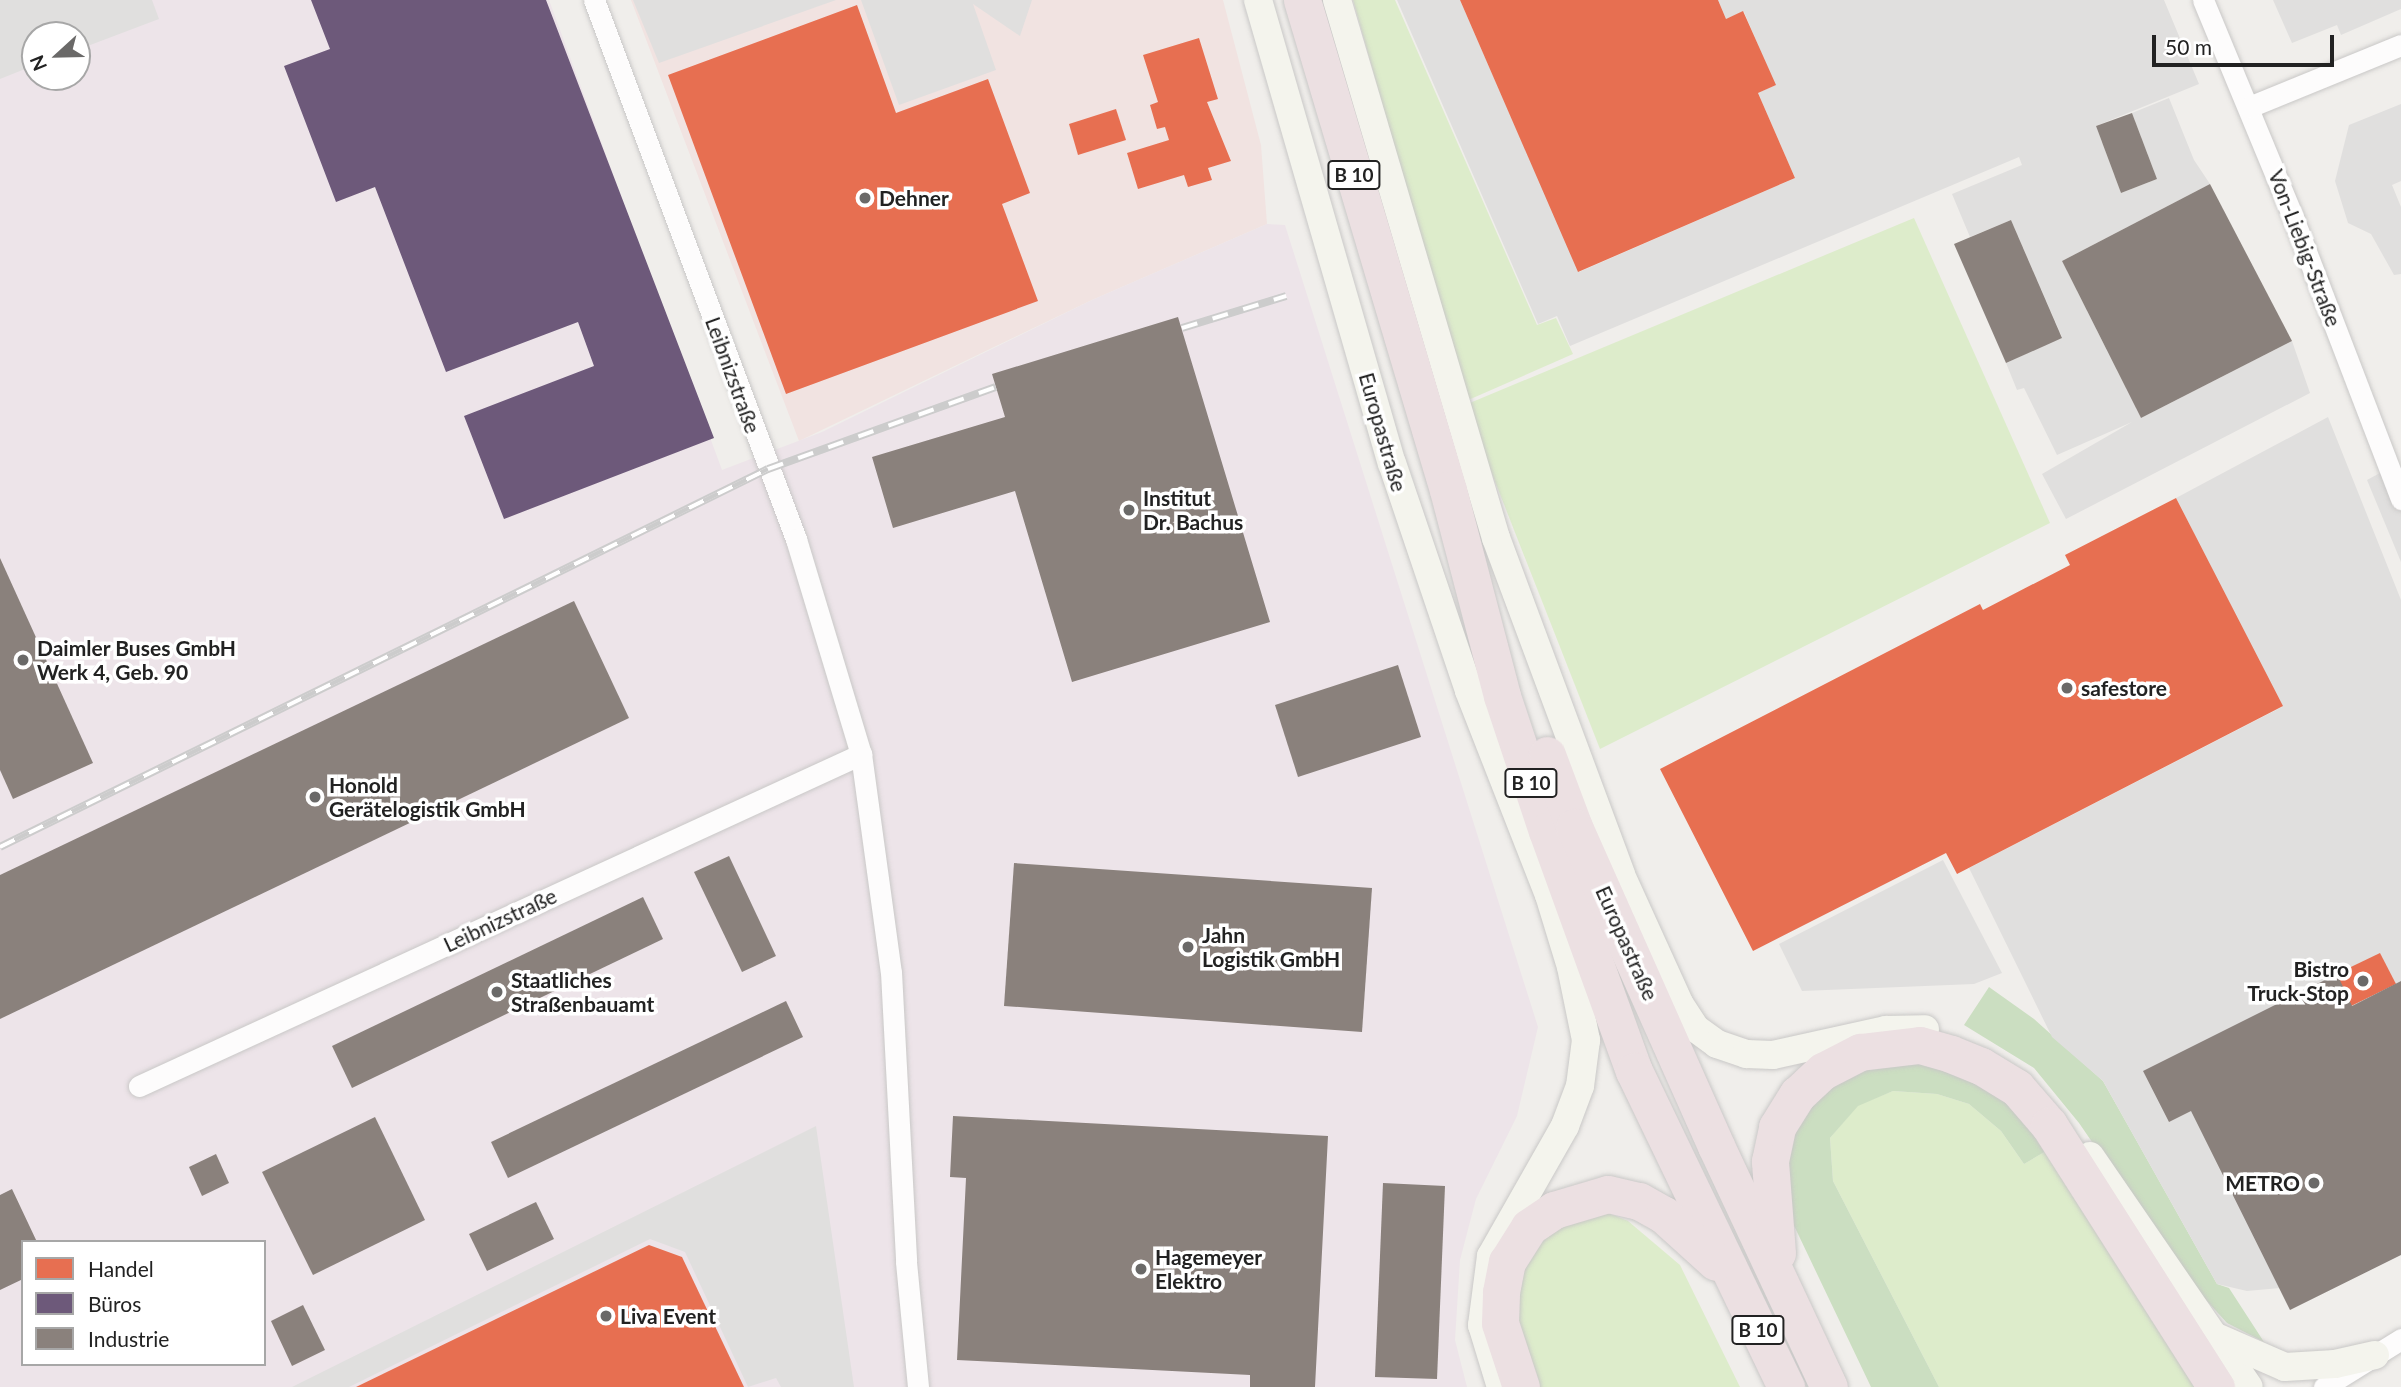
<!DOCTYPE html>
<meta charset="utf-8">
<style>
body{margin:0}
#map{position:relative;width:2401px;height:1387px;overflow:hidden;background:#f0eeeb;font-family:Lato,sans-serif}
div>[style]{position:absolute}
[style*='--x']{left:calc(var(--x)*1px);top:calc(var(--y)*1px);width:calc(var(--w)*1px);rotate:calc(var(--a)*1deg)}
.commercial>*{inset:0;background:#f1e3e1}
.industrial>*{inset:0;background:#ede4e9}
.grass>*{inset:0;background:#ddeccb}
.forest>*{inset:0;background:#cbdec1}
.parking>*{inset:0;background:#e0dfde}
.shops>*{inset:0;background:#e76f51}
.offices>*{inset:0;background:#6d597a}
.industry>*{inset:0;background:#8a817c}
.roads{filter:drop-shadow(0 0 2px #c9c8c7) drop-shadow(0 0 2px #c9c8c7)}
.street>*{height:21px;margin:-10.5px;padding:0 10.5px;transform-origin:10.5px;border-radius:10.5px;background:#fdfcfc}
.secondary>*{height:28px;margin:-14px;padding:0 14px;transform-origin:14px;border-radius:14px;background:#f4f4ed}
.highway>*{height:37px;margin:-18.5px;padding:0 18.5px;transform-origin:18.5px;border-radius:18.5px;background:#ece0e2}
.rail>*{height:8px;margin-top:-4px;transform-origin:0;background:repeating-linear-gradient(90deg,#fff 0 16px,#ccc 0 32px);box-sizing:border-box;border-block:2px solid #ccc}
.dots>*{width:19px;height:19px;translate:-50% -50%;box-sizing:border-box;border:4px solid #fff;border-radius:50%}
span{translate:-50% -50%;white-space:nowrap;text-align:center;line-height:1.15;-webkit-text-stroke:7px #fff;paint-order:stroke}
.shield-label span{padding:2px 5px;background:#fff;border:2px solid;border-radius:5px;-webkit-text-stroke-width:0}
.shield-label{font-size:19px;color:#222;font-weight:700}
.poi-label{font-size:21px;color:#222;font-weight:700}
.left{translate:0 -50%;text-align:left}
.right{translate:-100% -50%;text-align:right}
.street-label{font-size:21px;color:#222}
.legend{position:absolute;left:21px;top:1240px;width:245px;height:126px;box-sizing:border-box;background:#fff;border:2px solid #a7a7a7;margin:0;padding:9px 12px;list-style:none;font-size:21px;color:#222}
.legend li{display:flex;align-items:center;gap:14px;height:35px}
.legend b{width:35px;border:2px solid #a7a7a7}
.north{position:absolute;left:21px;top:21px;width:70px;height:70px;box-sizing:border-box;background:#fff;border:2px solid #a7a7a7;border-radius:50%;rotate:248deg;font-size:19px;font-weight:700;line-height:28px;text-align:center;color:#222}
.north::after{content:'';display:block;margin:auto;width:24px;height:32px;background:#6a6968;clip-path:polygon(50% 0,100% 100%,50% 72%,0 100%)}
.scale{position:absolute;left:2152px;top:35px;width:182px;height:32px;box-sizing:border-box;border:4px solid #222;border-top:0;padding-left:9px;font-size:21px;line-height:24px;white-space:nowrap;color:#222;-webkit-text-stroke:5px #fff;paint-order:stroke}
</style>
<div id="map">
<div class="commercial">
<div style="clip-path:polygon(631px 0,1223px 0,1261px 145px,1267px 224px,1092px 300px,799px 441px)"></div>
</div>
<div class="industrial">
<div style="clip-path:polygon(evenodd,0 0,549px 0,722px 470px,822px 432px,1092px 300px,1267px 224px,1285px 225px,1538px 1027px,1517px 1116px,1476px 1199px,1460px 1260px,1455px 1340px,1467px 1387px,0 1387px,0 0,35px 35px,77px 35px,77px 77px,35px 77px,35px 35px,0 0,23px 1242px,264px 1242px,264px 1364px,23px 1364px,23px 1242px)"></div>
</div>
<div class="grass">
<div style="clip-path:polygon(1353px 0,1395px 0,1537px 325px,1556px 318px,1573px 354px,1466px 401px)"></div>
<div style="clip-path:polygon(1914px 218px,2050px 523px,1600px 749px,1465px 405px)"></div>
<div style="clip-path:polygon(1893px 1091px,1937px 1094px,1969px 1104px,2001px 1131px,2024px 1164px,2053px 1147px,2196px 1387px,1939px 1387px,1833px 1181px,1830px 1138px,1858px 1105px)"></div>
<div style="clip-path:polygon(1596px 1208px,1628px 1221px,1680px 1265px,1740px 1387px,1533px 1387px,1511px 1313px,1519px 1263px,1560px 1218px)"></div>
</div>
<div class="forest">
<div style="clip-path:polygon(1989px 987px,2034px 1019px,2103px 1081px,2217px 1284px,2229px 1288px,2264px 1342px,2227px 1323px,2185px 1277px,2079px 1123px,2034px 1068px,1964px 1025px)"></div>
<div style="clip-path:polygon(1909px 1057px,1952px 1066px,2014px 1099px,2053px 1147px,2024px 1164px,2001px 1131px,1969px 1104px,1937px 1094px,1893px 1091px,1858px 1106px,1830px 1138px,1833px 1181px,1939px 1387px,1871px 1387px,1788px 1213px,1785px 1146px,1818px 1093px,1864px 1065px)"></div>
</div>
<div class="parking">
<div style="clip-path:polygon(0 0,152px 0,159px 19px,77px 50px,77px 35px,35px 35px,35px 65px,0 79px)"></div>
<div style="clip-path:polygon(633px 0,836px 0,659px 63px)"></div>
<div style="clip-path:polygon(861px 0,1032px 0,1020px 36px,973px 4px,996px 70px,899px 105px)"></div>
<div style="clip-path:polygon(1397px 0,1460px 0,1579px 272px,1795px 178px,1758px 93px,1775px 85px,1744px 12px,1726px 19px,1718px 0,2164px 0,2199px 84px,2096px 126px,2121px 193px,2157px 179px,2132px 113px,2169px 98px,2194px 160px,2210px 184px,2062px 261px,2141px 418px,2292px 341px,2310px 393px,2066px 519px,2042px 474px,2132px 422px,2057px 455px,2024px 388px,2017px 390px,2006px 363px,2062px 337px,2011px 220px,1970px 237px,1952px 194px,2022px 165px,2019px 157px,1570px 346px,1557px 316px,1538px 324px)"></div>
<div style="clip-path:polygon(2273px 0,2401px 0,2401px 9px,2341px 35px,2337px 25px,2292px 43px)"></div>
<div style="clip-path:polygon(2401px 104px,2401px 181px,2392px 185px,2401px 207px,2401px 274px,2394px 275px,2371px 234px,2348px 223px,2335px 181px,2349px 125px)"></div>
<div style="clip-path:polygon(2328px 417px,2401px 600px,2401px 981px,2352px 1005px,2362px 1026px,2280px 1288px,2247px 1291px,2217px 1284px,2103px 1081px,2052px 1037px,1969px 868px,2282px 707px,2176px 498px)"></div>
<div style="clip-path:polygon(2389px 468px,2401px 499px,2401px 562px,2367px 480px)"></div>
<div style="clip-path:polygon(1943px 860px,2002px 973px,1974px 984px,1802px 991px,1779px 944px)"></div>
<div style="clip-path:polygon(816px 1126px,854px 1387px,781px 1387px,776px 1378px,748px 1387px,685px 1252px,650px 1239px,349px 1387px,292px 1387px)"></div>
</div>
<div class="shops">
<div style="clip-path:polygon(1460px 0,1718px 0,1726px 19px,1743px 11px,1776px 85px,1758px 93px,1795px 178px,1578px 272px)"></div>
<div style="clip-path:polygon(857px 5px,896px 113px,988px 79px,1030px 193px,1002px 204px,1038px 301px,786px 394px,668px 75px)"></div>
<div style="clip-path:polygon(1199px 38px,1218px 99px,1207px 102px,1231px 161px,1208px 168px,1212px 180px,1188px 187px,1184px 175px,1138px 189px,1127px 153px,1169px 140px,1165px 127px,1157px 129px,1150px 105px,1158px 102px,1143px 55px)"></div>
<div style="clip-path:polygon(1116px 109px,1126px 140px,1078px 155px,1069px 124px)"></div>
<div style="clip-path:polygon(2176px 498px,2283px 706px,1957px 874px,1946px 853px,1753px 951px,1660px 769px,1980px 604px,1983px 610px,2070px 565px,2065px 555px)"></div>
<div style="clip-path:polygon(2380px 953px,2396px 984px,2345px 1009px,2330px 977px)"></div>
<div style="clip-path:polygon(649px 1245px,682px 1257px,744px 1387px,356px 1387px)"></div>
</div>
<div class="offices">
<div style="clip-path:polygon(311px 0,546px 0,714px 438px,504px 519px,464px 416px,594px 366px,578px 322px,446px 372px,375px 187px,336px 202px,284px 66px,330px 49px)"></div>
</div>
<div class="industry">
<div style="clip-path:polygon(2132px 113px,2157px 179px,2121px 193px,2096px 126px)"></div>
<div style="clip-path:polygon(2210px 184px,2292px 341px,2141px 418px,2062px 261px)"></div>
<div style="clip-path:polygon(2011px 220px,2062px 338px,2006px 363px,1954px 244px)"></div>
<div style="clip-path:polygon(1178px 317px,1270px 622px,1072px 682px,1015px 491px,893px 528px,872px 457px,1005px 417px,992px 374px)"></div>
<div style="clip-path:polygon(0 558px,93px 763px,13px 799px,0 770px)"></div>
<div style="clip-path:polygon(574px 601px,629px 718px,0 1019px,0 875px)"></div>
<div style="clip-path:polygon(1398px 665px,1421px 737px,1298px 777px,1275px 705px)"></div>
<div style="clip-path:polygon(729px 856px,776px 956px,742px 972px,694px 872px)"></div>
<div style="clip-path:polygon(1014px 863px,1372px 888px,1362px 1032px,1004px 1006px)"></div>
<div style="clip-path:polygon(643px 897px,663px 939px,352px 1088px,332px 1046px)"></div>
<div style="clip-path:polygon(2337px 974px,2352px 1006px,2401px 981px,2401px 1255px,2290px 1310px,2191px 1111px,2169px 1122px,2143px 1071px)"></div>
<div style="clip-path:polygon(786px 1001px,803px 1037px,508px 1178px,491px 1142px)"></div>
<div style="clip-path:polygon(953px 1116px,1328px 1136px,1315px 1387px,1250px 1387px,1250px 1375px,957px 1360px,966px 1178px,950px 1177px)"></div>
<div style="clip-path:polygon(375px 1117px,425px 1220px,313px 1275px,262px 1172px)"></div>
<div style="clip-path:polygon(216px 1154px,229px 1183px,202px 1196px,189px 1167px)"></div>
<div style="clip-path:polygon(1383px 1183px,1445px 1186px,1437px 1379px,1375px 1377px)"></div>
<div style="clip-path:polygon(12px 1189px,37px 1242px,23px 1242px,23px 1279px,0 1290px,0 1195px)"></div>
<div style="clip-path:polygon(536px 1202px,554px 1239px,487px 1271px,469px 1234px)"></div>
<div style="clip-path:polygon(303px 1305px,325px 1350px,292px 1366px,271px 1321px)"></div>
</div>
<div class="roads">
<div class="street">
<div style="--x:594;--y:0;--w:576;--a:69.46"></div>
<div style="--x:796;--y:539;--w:225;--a:73.2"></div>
<div style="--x:861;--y:754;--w:220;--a:82.2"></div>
<div style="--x:891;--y:972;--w:290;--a:87"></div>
<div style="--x:906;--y:1262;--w:126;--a:84.5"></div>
<div style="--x:2203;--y:0;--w:238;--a:67.5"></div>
<div style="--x:2294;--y:220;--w:299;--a:69"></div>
<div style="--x:2249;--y:107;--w:164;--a:-22.2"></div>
<div style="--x:139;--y:1086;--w:795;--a:-24.69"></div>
<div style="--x:2324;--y:1387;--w:91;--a:-31.9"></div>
</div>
<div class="secondary">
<div style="--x:1258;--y:0;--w:482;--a:73.9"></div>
<div style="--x:1392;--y:463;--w:241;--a:71.3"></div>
<div style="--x:1469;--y:691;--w:219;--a:68.6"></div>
<div style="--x:1549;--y:895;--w:75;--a:73"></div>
<div style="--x:1571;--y:967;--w:75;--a:78.4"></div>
<div style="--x:1586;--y:1040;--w:46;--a:97.4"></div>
<div style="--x:1580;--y:1086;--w:43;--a:110.6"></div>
<div style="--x:1565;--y:1126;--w:150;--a:119.6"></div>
<div style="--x:1491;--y:1256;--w:70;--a:97.4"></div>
<div style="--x:1482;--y:1325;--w:65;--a:73"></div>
<div style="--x:1337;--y:0;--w:561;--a:73.54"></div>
<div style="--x:1496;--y:538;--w:359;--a:69.6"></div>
<div style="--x:1621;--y:875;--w:141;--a:65.6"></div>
<div style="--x:1679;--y:1003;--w:30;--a:57"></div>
<div style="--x:1695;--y:1028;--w:27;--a:36"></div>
<div style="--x:1717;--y:1044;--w:31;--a:19"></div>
<div style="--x:1746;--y:1054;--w:27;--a:2"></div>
<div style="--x:1773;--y:1055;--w:116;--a:-12.5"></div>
<div style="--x:1886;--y:1030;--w:39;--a:-1"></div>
<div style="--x:2090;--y:1156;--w:280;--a:55.5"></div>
<div style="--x:2214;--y:1336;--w:77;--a:23.6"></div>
<div style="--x:2285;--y:1367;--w:50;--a:-3.4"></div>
<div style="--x:2335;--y:1364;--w:41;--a:-12.7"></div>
</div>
<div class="highway">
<div style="--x:1302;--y:0;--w:511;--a:73.41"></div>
<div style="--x:1448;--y:490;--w:213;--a:75.3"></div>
<div style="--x:1502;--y:696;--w:142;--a:71.6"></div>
<div style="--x:1547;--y:831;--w:255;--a:70.1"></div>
<div style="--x:1634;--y:1071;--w:351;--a:64.3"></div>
<div style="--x:1547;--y:755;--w:77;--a:69.4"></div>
<div style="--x:1574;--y:827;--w:349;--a:66"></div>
<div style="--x:1716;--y:1146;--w:266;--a:64.9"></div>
<div style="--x:1777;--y:1253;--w:92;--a:-94.4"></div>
<div style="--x:1770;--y:1161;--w:35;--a:-78"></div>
<div style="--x:1777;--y:1127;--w:39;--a:-58"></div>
<div style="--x:1798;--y:1094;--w:34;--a:-43"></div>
<div style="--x:1823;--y:1071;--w:42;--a:-27.2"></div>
<div style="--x:1860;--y:1052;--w:60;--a:-6.7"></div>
<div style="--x:1920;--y:1045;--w:32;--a:16"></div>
<div style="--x:1951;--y:1054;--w:32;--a:22"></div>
<div style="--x:1981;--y:1066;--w:42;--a:31.4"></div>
<div style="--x:2017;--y:1088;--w:49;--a:49.1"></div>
<div style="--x:2049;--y:1125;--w:311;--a:57.5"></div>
<div style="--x:1521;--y:1387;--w:67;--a:-108.2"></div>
<div style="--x:1500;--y:1323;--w:31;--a:-88"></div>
<div style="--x:1501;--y:1292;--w:31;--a:-79"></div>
<div style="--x:1507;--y:1262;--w:41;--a:-57.8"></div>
<div style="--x:1529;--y:1227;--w:30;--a:-34"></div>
<div style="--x:1554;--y:1210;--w:56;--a:-16.5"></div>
<div style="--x:1608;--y:1194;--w:32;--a:13"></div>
<div style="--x:1639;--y:1201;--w:29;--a:29"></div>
<div style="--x:1664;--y:1215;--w:70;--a:42.1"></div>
</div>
</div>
<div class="rail">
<div style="--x:1182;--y:328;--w:109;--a:-17.1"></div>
<div style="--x:0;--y:847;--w:856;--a:-26.21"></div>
<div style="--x:768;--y:469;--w:242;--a:-19.8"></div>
</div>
<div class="dots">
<div style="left:865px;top:198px;background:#6a6968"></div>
<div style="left:1129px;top:510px;background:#6a6968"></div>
<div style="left:23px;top:660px;background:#6a6968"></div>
<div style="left:2067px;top:688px;background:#6a6968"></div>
<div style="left:315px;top:797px;background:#6a6968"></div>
<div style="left:1188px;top:947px;background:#6a6968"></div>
<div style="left:2363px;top:981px;background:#6a6968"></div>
<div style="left:497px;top:992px;background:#6a6968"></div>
<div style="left:2314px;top:1183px;background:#6a6968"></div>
<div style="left:1141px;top:1269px;background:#6a6968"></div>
<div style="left:606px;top:1316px;background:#6a6968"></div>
</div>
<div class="shield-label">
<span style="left:1354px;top:175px">B 10</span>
<span style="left:1531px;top:783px">B 10</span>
<span style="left:1758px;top:1330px">B 10</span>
</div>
<div class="poi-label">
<span class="left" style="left:879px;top:198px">Dehner</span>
<span class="left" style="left:1143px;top:510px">Institut<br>Dr. Bachus</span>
<span class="left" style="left:37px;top:660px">Daimler Buses GmbH<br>Werk 4, Geb. 90</span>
<span class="left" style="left:2081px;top:688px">safestore</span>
<span class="left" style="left:329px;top:797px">Honold<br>Gerätelogistik GmbH</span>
<span class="left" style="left:1202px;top:947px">Jahn<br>Logistik GmbH</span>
<span class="right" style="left:2349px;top:981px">Bistro<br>Truck-Stop</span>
<span class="left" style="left:511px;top:992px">Staatliches<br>Straßenbauamt</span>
<span class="right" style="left:2300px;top:1183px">METRO</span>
<span class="left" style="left:1155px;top:1269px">Hagemeyer<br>Elektro</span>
<span class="left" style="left:620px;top:1316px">Liva Event</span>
</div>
<div class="street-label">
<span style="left:2305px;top:248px;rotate:69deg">Von-Liebig-Straße</span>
<span style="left:733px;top:375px;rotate:70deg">Leibnizstraße</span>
<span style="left:1383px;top:432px;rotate:74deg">Europastraße</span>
<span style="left:500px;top:920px;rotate:-25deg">Leibnizstraße</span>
<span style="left:1627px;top:943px;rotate:66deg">Europastraße</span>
</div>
<ul class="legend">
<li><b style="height:19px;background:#e76f51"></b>Handel</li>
<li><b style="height:19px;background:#6d597a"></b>Büros</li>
<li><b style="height:19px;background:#8a817c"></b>Industrie</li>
</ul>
<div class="north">N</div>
<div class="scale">50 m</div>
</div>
